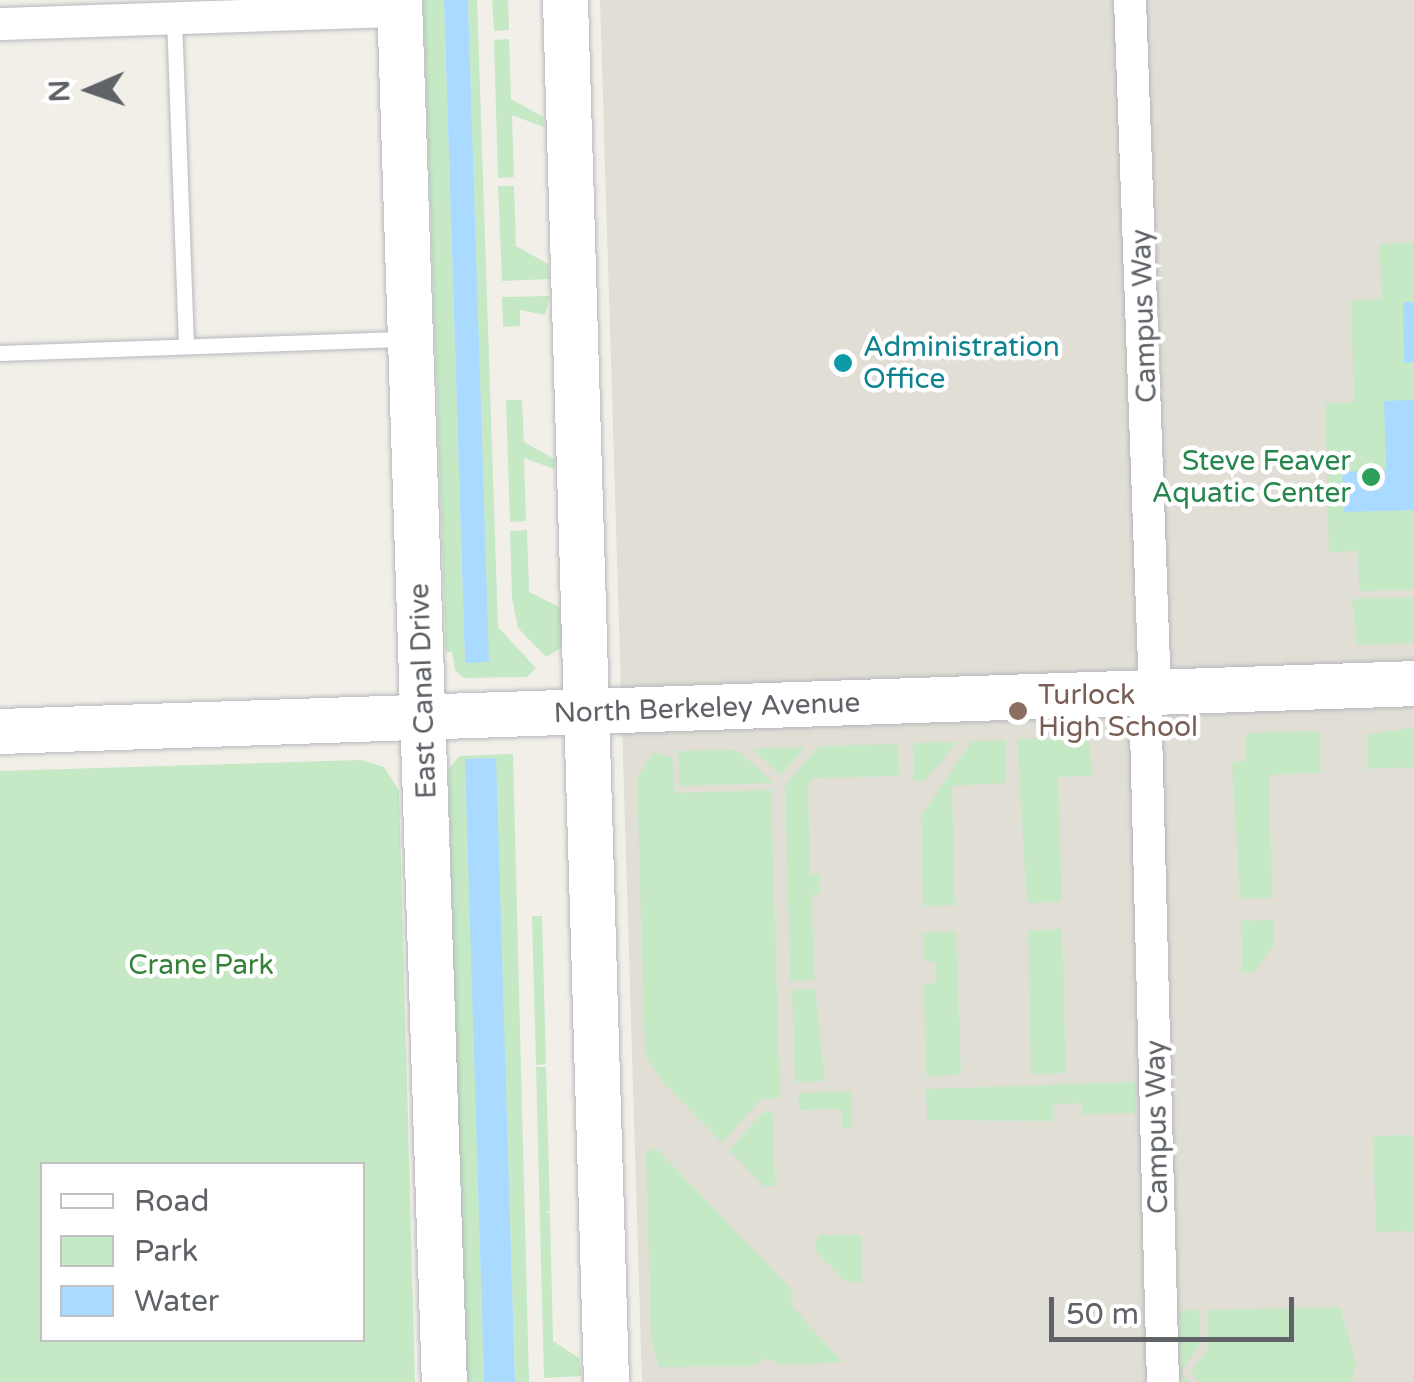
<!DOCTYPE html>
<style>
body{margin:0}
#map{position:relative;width:1414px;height:1382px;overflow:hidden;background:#f1efe8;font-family:"Varela Round",sans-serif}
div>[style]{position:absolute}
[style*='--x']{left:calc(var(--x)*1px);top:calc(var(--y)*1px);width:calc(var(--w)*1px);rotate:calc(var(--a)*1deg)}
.education>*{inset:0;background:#e1ded6}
.green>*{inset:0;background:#c5e8c5}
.water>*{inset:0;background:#aadaff}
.roads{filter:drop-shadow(0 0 2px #b5b8bc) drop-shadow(0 0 2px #b5b8bc)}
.lane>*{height:15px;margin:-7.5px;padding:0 7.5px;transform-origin:7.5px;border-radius:7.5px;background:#fff}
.street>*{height:32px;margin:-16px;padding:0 16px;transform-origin:16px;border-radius:16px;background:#fff}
.secondary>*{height:45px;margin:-22.5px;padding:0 22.5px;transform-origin:22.5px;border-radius:22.5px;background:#fff}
.dots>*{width:28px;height:28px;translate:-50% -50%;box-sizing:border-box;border:5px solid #fff;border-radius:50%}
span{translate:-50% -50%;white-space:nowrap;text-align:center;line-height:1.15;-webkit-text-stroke:9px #fff;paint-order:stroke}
.street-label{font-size:28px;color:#5f6368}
.culture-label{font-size:28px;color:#0d838f}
.left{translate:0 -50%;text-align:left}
.leisure-label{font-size:28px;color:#27864d}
.right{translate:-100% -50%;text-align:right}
.education-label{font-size:28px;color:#785e54}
.park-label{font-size:28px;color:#348238}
.legend{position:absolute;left:40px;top:1162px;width:325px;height:180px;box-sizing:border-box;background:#fff;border:2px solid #bfc1c3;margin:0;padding:12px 18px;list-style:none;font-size:30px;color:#5f6368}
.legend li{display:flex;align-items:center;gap:20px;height:50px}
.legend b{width:50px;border:2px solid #bfc1c3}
.north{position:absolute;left:40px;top:40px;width:100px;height:100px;-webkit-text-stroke:8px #fff;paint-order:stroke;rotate:268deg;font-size:28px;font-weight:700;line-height:40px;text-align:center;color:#5f6368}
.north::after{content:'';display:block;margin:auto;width:35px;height:45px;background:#5f6368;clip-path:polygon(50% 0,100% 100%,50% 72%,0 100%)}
.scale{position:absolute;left:1049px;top:1297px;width:245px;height:45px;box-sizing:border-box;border:5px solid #5f6368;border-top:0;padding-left:12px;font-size:30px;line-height:35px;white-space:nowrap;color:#5f6368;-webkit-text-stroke:8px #fff;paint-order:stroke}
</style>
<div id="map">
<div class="education">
<div style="clip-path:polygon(600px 0,1414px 0,1414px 1382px,642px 1382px)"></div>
</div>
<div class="green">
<div style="clip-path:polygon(423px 0,444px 0,465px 662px,488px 662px,468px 0,477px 0,498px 627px,536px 668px,527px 677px,464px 678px,455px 670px,452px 652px,446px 652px)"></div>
<div style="clip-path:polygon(492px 0,508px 0,509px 30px,494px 31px)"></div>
<div style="clip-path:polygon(509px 39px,511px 99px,543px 117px,544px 127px,512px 115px,514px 177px,498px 178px,494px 40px)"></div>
<div style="clip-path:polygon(498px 186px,514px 186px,516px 246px,548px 264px,550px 279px,502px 281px)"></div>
<div style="clip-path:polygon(1414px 242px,1414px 590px,1359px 591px,1358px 551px,1329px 552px,1325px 404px,1354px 402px,1351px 301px,1382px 299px,1379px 244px)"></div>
<div style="clip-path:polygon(550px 296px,545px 315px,520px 310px,520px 326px,503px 327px,502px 297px)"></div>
<div style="clip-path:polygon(506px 400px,522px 400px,524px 442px,556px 460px,554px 469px,524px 458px,526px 521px,510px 522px)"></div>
<div style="clip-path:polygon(527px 530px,529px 592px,563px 609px,564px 646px,546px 657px,518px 628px,512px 598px,510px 531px)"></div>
<div style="clip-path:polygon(1414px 597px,1414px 643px,1357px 645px,1352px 599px)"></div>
<div style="clip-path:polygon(1414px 727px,1414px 767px,1368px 769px,1367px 735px)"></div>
<div style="clip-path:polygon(1319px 731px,1321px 773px,1269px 775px,1272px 898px,1240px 899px,1232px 762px,1246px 761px,1245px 733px)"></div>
<div style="clip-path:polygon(1088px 737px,1093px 776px,1058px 777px,1062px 902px,1027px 903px,1017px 739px)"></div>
<div style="clip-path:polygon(1005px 740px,1006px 783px,952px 786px,955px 905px,923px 906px,921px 816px,972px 741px)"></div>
<div style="clip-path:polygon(957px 742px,926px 780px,914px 781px,913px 743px)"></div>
<div style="clip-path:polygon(898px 744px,899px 776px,815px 778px,808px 784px,810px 874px,819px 874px,819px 894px,812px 895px,814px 980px,790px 981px,785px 785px,819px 746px)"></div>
<div style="clip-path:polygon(805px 747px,781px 775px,752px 749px)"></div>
<div style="clip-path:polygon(737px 750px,774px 783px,679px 786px,678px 751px)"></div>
<div style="clip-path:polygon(654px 752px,673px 758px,675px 793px,771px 790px,780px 1098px,761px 1099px,722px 1143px,662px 1081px,645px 1054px,637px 778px)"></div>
<div style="clip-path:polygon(513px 754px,529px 1382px,515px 1382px,495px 758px,466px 759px,484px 1382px,465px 1382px,448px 770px,459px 756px)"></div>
<div style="clip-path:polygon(evenodd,361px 760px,384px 767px,399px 791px,415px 1382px,0 1382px,0 771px,361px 760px,42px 1164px,362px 1164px,362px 1340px,42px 1340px,42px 1164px)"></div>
<div style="clip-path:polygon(532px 916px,542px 916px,546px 1064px,536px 1065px)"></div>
<div style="clip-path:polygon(1273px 920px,1274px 944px,1255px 972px,1242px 972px,1241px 921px)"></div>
<div style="clip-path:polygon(1062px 929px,1066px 1073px,1031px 1074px,1028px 930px)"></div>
<div style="clip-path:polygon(956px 931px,961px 1075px,926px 1076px,924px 983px,936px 983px,935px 962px,923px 961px,923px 933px)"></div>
<div style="clip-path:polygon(792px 989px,815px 989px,825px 1081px,795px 1082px)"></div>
<div style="clip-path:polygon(536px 1067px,546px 1067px,550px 1211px,544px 1212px,550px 1213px,553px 1341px,579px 1358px,582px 1376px,544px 1378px)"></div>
<div style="clip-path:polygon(1135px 1082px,1136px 1113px,1082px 1114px,1081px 1103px,1053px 1104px,1053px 1121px,927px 1120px,926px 1089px)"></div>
<div style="clip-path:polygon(851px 1091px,852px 1127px,842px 1128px,841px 1109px,799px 1110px,798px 1093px)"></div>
<div style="clip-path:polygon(762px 1113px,773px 1113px,775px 1186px,764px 1186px,729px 1150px)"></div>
<div style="clip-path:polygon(1414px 1135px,1414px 1231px,1376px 1232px,1373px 1136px)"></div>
<div style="clip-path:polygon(655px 1147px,791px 1289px,791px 1305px,842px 1362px,783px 1365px,766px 1358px,751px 1366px,659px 1367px,651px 1339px,646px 1153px)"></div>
<div style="clip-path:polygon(820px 1235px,861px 1235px,862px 1283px,846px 1282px,818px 1254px,814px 1246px)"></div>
<div style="clip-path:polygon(1340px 1307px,1356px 1364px,1352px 1382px,1199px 1382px,1191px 1372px,1208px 1348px,1208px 1310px)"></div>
<div style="clip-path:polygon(1199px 1310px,1200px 1344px,1181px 1372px,1189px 1382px,1181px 1382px,1179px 1311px)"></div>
</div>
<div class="water">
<div style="clip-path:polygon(444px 0,468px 0,489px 662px,465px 663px)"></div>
<div style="clip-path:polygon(1403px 302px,1414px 302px,1414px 362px,1404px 363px)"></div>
<div style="clip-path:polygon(1414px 400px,1414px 510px,1344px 512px,1342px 472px,1386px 470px,1384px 401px)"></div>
<div style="clip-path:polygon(496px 758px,515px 1382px,484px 1382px,465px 759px)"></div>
</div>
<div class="roads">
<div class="lane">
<div style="--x:174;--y:18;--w:328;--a:87.9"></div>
<div style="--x:0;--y:353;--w:407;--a:-2"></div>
</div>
<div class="street">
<div style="--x:1130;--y:0;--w:692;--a:87.93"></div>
<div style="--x:0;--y:24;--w:399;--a:-1.9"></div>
<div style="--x:1145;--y:692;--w:690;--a:88.51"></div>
</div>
<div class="secondary">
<div style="--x:399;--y:0;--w:1383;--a:88.14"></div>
<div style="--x:565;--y:0;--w:1383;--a:88.3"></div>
<div style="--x:0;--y:731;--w:1415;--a:-1.94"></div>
</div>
</div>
<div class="dots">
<div style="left:843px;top:363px;background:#0f9aa8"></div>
<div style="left:1371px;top:477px;background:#2e9e5b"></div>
<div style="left:1018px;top:711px;background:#8d6e63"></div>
</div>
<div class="street-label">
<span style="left:1144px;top:316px;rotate:-92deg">Campus Way</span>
<span style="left:423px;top:691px;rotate:-92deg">East Canal Drive</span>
<span style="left:707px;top:708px;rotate:-2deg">North Berkeley Avenue</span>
<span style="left:1157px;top:1127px;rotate:-91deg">Campus Way</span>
</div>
<div class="culture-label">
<span class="left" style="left:863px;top:363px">Administration<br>Office</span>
</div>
<div class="leisure-label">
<span class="right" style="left:1351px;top:477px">Steve Feaver<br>Aquatic Center</span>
</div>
<div class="education-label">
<span class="left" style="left:1038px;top:711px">Turlock<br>High School</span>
</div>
<div class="park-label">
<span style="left:201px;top:965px">Crane Park</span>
</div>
<ul class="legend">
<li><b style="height:12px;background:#fff"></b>Road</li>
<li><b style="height:28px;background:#c5e8c5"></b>Park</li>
<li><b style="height:28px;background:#aadaff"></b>Water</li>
</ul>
<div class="north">N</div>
<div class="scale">50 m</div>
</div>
